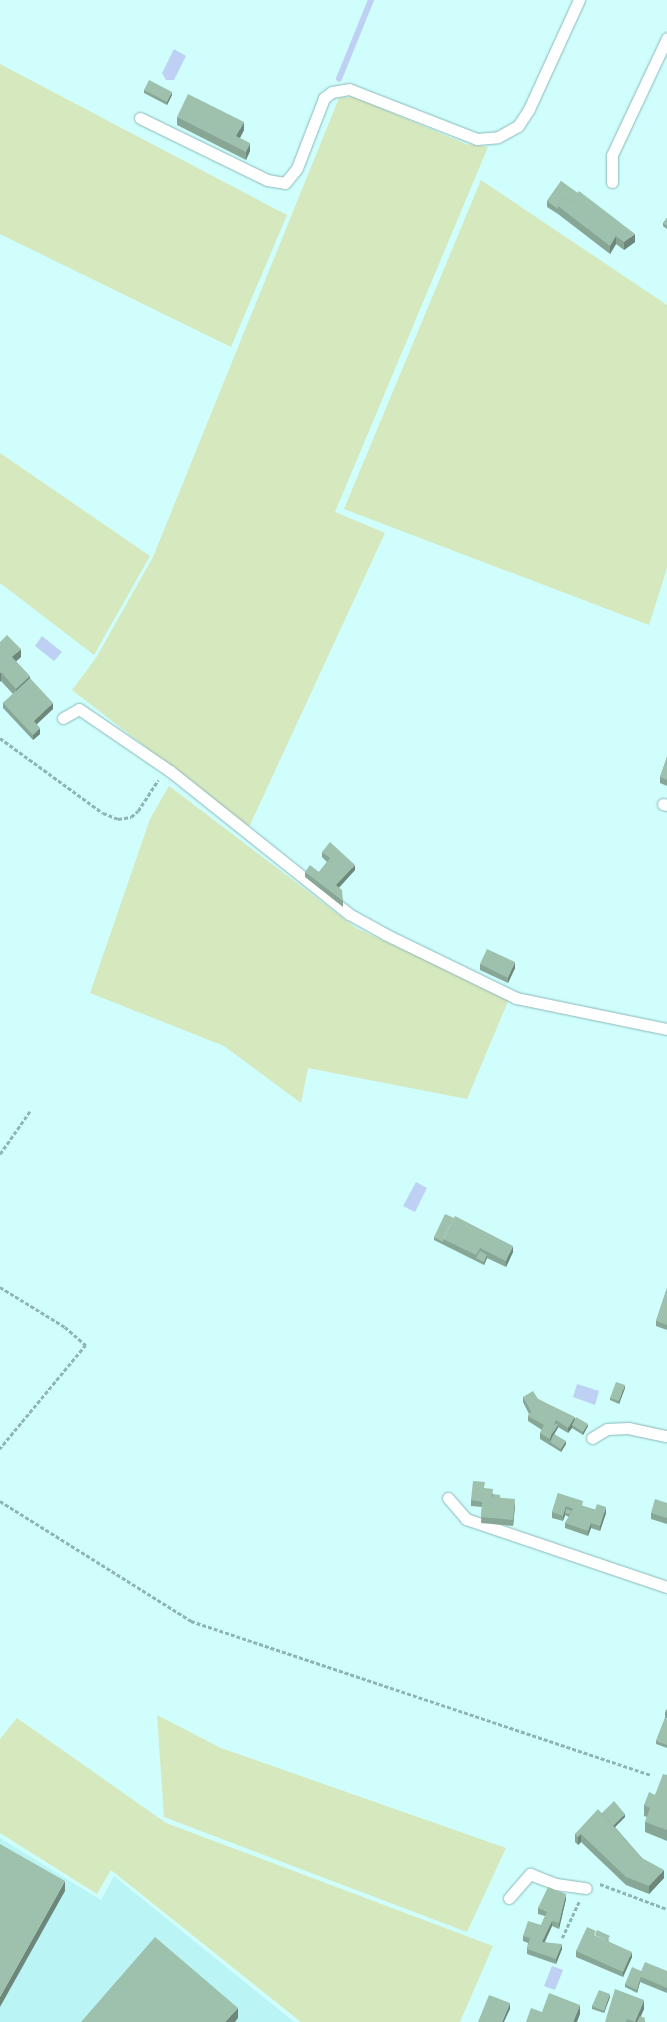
<!DOCTYPE html>
<style>
body{margin:0}
#map{position:relative;width:667px;height:2022px;overflow:hidden;background:#cffefd;font-family:"Work Sans",sans-serif}
div>[style]{position:absolute}
[style*='--x']{left:calc(var(--x)*1px);top:calc(var(--y)*1px);width:calc(var(--w)*1px);rotate:calc(var(--a)*1deg)}
.built>*{inset:0;background:#bbf4f4}
.green>*{inset:0;background:#d6e8bd}
.water>*{inset:0;background:#bfd0f5}
.stream>*{height:5.5px;margin:-2.75px;padding:0 2.75px;transform-origin:2.75px;border-radius:2.75px;background:#bfd0f5}
.path>*{height:2.5px;margin-top:-1.25px;transform-origin:0;background:repeating-linear-gradient(90deg,#8fb4b4 0 4px,transparent 0 6px)}
.roads{filter:drop-shadow(0 0 1px #8bb8b8) drop-shadow(0 0 1px #8bb8b8)}
.lane>*{height:11px;margin:-5.5px;padding:0 5.5px;transform-origin:5.5px;border-radius:5.5px;background:#fff}
.wall>*{inset:0;background:#88a696}
.shaded-wall>*{inset:0;background:#6f877a}
.building>*{inset:0;background:#9ec1ae}
span{translate:-50% -50%;white-space:nowrap;text-align:center;line-height:1.15;-webkit-text-stroke:3.5px #fff;paint-order:stroke}
</style>
<div id="map">
<div class="built">
<div style="clip-path:polygon(0 1838px,101px 1900px,114px 1876px,294px 2022px,0 2022px)"></div>
</div>
<div class="green">
<div style="clip-path:polygon(0 64px,287px 215px,231px 347px,0 234px)"></div>
<div style="clip-path:polygon(354px 97px,466px 144px,488px 147px,335px 512px,385px 533px,249px 827px,72px 690px,96px 658px,153px 557px,339px 98px)"></div>
<div style="clip-path:polygon(481px 180px,667px 305px,667px 568px,649px 625px,344px 509px)"></div>
<div style="clip-path:polygon(0 453px,150px 556px,94px 655px,0 583px)"></div>
<div style="clip-path:polygon(169px 786px,356px 928px,509px 999px,467px 1099px,308px 1068px,301px 1103px,224px 1046px,90px 993px,150px 819px)"></div>
<div style="clip-path:polygon(157px 1715px,221px 1748px,506px 1848px,467px 1932px,164px 1817px)"></div>
<div style="clip-path:polygon(17px 1718px,166px 1823px,493px 1946px,460px 2022px,301px 2022px,111px 1870px,97px 1894px,0 1833px,0 1739px)"></div>
</div>
<div class="water">
<div style="clip-path:polygon(174px 49px,186px 56px,174px 80px,166px 80px,162px 73px)"></div>
<div style="clip-path:polygon(42px 636px,62px 652px,54px 661px,35px 646px)"></div>
<div style="clip-path:polygon(416px 1182px,427px 1188px,415px 1212px,403px 1206px)"></div>
<div style="clip-path:polygon(577px 1384px,599px 1391px,595px 1405px,573px 1397px)"></div>
<div style="clip-path:polygon(552px 1966px,563px 1970px,555px 1990px,544px 1986px)"></div>
</div>
<div class="stream">
<div style="--x:339;--y:79;--w:85;--a:-67.9"></div>
</div>
<div class="path">
<div style="--x:0;--y:738;--w:127;--a:36.1"></div>
<div style="--x:103;--y:813;--w:16;--a:22"></div>
<div style="--x:118;--y:819;--w:13;--a:-9"></div>
<div style="--x:131;--y:817;--w:9;--a:-41"></div>
<div style="--x:138;--y:811;--w:37;--a:-57"></div>
<div style="--x:0;--y:1154;--w:52;--a:-55.1"></div>
<div style="--x:0;--y:1287;--w:76;--a:31.6"></div>
<div style="--x:65;--y:1327;--w:28;--a:41"></div>
<div style="--x:86;--y:1345;--w:135;--a:129.6"></div>
<div style="--x:0;--y:1501;--w:226;--a:32.1"></div>
<div style="--x:191;--y:1621;--w:484;--a:18.5"></div>
<div style="--x:600;--y:1884;--w:72;--a:20.5"></div>
<div style="--x:562;--y:1938;--w:40;--a:-65"></div>
</div>
<div class="roads">
<div class="lane">
<div style="--x:140;--y:118;--w:141;--a:26"></div>
<div style="--x:267;--y:180;--w:18;--a:9"></div>
<div style="--x:285;--y:183;--w:19;--a:-51"></div>
<div style="--x:297;--y:168;--w:75;--a:-68.9"></div>
<div style="--x:324;--y:98;--w:10;--a:-37"></div>
<div style="--x:332;--y:92;--w:17;--a:-10"></div>
<div style="--x:349;--y:89;--w:137;--a:21.3"></div>
<div style="--x:477;--y:139;--w:21;--a:-5"></div>
<div style="--x:498;--y:137;--w:23;--a:-29"></div>
<div style="--x:518;--y:126;--w:20;--a:-57"></div>
<div style="--x:529;--y:109;--w:120;--a:-65.4"></div>
<div style="--x:612;--y:182;--w:27;--a:-90"></div>
<div style="--x:612;--y:155;--w:129;--a:-64.8"></div>
<div style="--x:63;--y:718;--w:18;--a:-29"></div>
<div style="--x:79;--y:709;--w:110;--a:34.3"></div>
<div style="--x:170;--y:771;--w:229;--a:38.6"></div>
<div style="--x:349;--y:914;--w:43;--a:28.9"></div>
<div style="--x:387;--y:935;--w:144;--a:26"></div>
<div style="--x:516;--y:998;--w:154;--a:11.6"></div>
<div style="--x:663;--y:804;--w:4;--a:14"></div>
<div style="--x:592;--y:1438;--w:17;--a:-31"></div>
<div style="--x:607;--y:1429;--w:21;--a:-3"></div>
<div style="--x:628;--y:1428;--w:40;--a:12"></div>
<div style="--x:448;--y:1498;--w:28;--a:49"></div>
<div style="--x:466;--y:1519;--w:212;--a:18.7"></div>
<div style="--x:509;--y:1898;--w:32;--a:-49"></div>
<div style="--x:530;--y:1874;--w:28;--a:21"></div>
<div style="--x:556;--y:1884;--w:30;--a:8"></div>
</div>
</div>
<div class="wall">
<div style="clip-path:polygon(144px 90px,172px 95px,167px 105px,144px 93px)"></div>
<div style="clip-path:polygon(177px 117px,244px 130px,240px 138px,250px 151px,246px 160px,177px 125px)"></div>
<div style="clip-path:polygon(561px 181px,635px 242px,624px 250px,616px 244px,610px 254px,558px 214px,547px 207px,547px 201px)"></div>
<div style="clip-path:polygon(667px 218px,667px 229px,663px 226px,663px 223px)"></div>
<div style="clip-path:polygon(0 642px,21px 657px,16px 661px,53px 709px,36px 724px,40px 734px,33px 740px,3px 708px,3px 703px,13px 694px,1px 681px)"></div>
<div style="clip-path:polygon(667px 757px,667px 786px,660px 783px,660px 777px)"></div>
<div style="clip-path:polygon(322px 852px,355px 870px,339px 887px,343px 901px,343px 907px,305px 877px,305px 872px,319px 872px,327px 862px,322px 857px)"></div>
<div style="clip-path:polygon(480px 964px,515px 968px,508px 983px,480px 970px)"></div>
<div style="clip-path:polygon(434px 1237px,513px 1252px,506px 1267px,487px 1258px,484px 1265px,434px 1240px)"></div>
<div style="clip-path:polygon(667px 1288px,667px 1330px,656px 1326px,656px 1321px)"></div>
<div style="clip-path:polygon(625px 1388px,619px 1404px,610px 1400px,610px 1398px)"></div>
<div style="clip-path:polygon(523px 1397px,538px 1399px,588px 1426px,583px 1435px,572px 1428px,568px 1433px,558px 1427px,554px 1434px,566px 1444px,561px 1452px,540px 1439px,540px 1433px,542px 1430px,528px 1421px,528px 1416px,529px 1414px,523px 1402px)"></div>
<div style="clip-path:polygon(485px 1488px,493px 1494px,515px 1505px,513px 1526px,481px 1523px,482px 1507px,471px 1506px,471px 1500px)"></div>
<div style="clip-path:polygon(558px 1493px,583px 1506px,606px 1513px,600px 1531px,591px 1528px,588px 1536px,565px 1528px,565px 1523px,569px 1517px,565px 1515px,563px 1521px,552px 1518px,552px 1512px)"></div>
<div style="clip-path:polygon(667px 1503px,667px 1524px,651px 1519px,651px 1513px)"></div>
<div style="clip-path:polygon(667px 1709px,667px 1748px,656px 1744px,656px 1741px,665px 1718px,665px 1712px)"></div>
<div style="clip-path:polygon(667px 1775px,667px 1841px,645px 1832px,645px 1822px,647px 1817px,644px 1816px,644px 1805px,655px 1795px)"></div>
<div style="clip-path:polygon(602px 1813px,625px 1817px,615px 1827px,642px 1858px,664px 1878px,649px 1894px,626px 1885px,581px 1842px,578px 1845px,575px 1842px,575px 1834px)"></div>
<div style="clip-path:polygon(566px 1899px,559px 1929px,552px 1926px,545px 1942px,562px 1949px,556px 1964px,527px 1954px,527px 1949px,528px 1943px,523px 1941px,523px 1936px,541px 1925px,545px 1916px,538px 1914px,538px 1908px)"></div>
<div style="clip-path:polygon(610px 1939px,608px 1941px,632px 1957px,623px 1977px,576px 1957px,576px 1951px)"></div>
<div style="clip-path:polygon(641px 1971px,667px 1971px,667px 1993px,640px 1982px,637px 1993px,625px 1987px,625px 1984px)"></div>
<div style="clip-path:polygon(610px 1997px,604px 2013px,592px 2009px,592px 2006px)"></div>
<div style="clip-path:polygon(644px 2009px,641px 2016px,645px 2021px,645px 2022px,605px 2022px)"></div>
</div>
<div class="shaded-wall">
<div style="clip-path:polygon(172px 92px,172px 95px,167px 105px,167px 102px)"></div>
<div style="clip-path:polygon(244px 122px,244px 130px,236px 145px,236px 136px)"></div>
<div style="clip-path:polygon(250px 143px,250px 151px,246px 160px,246px 152px)"></div>
<div style="clip-path:polygon(635px 234px,635px 242px,624px 250px,624px 242px)"></div>
<div style="clip-path:polygon(616px 236px,616px 244px,610px 254px,610px 246px)"></div>
<div style="clip-path:polygon(21px 649px,21px 657px,12px 665px,12px 657px)"></div>
<div style="clip-path:polygon(1px 672px,1px 681px,0 682px,0 673px)"></div>
<div style="clip-path:polygon(30px 676px,30px 684px,16px 697px,16px 689px)"></div>
<div style="clip-path:polygon(53px 703px,53px 709px,34px 727px,34px 721px)"></div>
<div style="clip-path:polygon(40px 728px,40px 734px,33px 740px,33px 735px)"></div>
<div style="clip-path:polygon(355px 865px,355px 870px,336px 891px,336px 885px)"></div>
<div style="clip-path:polygon(515px 962px,515px 968px,508px 983px,508px 978px)"></div>
<div style="clip-path:polygon(513px 1246px,513px 1252px,506px 1267px,506px 1261px)"></div>
<div style="clip-path:polygon(487px 1255px,487px 1258px,484px 1265px,484px 1262px)"></div>
<div style="clip-path:polygon(625px 1385px,625px 1388px,619px 1404px,619px 1401px)"></div>
<div style="clip-path:polygon(575px 1417px,575px 1422px,572px 1425px,572px 1428px,568px 1433px,568px 1428px)"></div>
<div style="clip-path:polygon(556px 1420px,556px 1426px,558px 1425px,558px 1428px,553px 1436px,553px 1434px,551px 1442px,550px 1442px,550px 1439px)"></div>
<div style="clip-path:polygon(588px 1424px,588px 1426px,583px 1435px,583px 1432px)"></div>
<div style="clip-path:polygon(566px 1441px,566px 1444px,561px 1452px,561px 1449px)"></div>
<div style="clip-path:polygon(515px 1499px,515px 1505px,513px 1526px,513px 1520px)"></div>
<div style="clip-path:polygon(566px 1506px,566px 1512px,565px 1513px,565px 1515px,563px 1521px,563px 1516px)"></div>
<div style="clip-path:polygon(606px 1507px,606px 1513px,600px 1531px,600px 1526px)"></div>
<div style="clip-path:polygon(591px 1523px,591px 1528px,588px 1536px,588px 1531px)"></div>
<div style="clip-path:polygon(625px 1814px,625px 1817px,612px 1830px,612px 1827px)"></div>
<div style="clip-path:polygon(581px 1834px,581px 1842px,578px 1845px,578px 1837px)"></div>
<div style="clip-path:polygon(664px 1870px,664px 1878px,649px 1894px,649px 1886px)"></div>
<div style="clip-path:polygon(65px 1881px,65px 1891px,0 2007px,0 1997px)"></div>
<div style="clip-path:polygon(566px 1894px,566px 1899px,559px 1929px,559px 1923px)"></div>
<div style="clip-path:polygon(552px 1921px,552px 1926px,542px 1947px,542px 1942px)"></div>
<div style="clip-path:polygon(562px 1944px,562px 1949px,556px 1964px,556px 1959px)"></div>
<div style="clip-path:polygon(632px 1952px,632px 1957px,623px 1977px,623px 1972px)"></div>
<div style="clip-path:polygon(639px 1981px,640px 1982px,637px 1993px,637px 1990px)"></div>
<div style="clip-path:polygon(610px 1994px,610px 1997px,604px 2013px,604px 2011px)"></div>
<div style="clip-path:polygon(644px 2000px,644px 2009px,638px 2022px,635px 2022px)"></div>
<div style="clip-path:polygon(510px 2003px,510px 2009px,504px 2022px,502px 2022px)"></div>
<div style="clip-path:polygon(580px 2005px,580px 2014px,577px 2022px,573px 2022px)"></div>
<div style="clip-path:polygon(238px 2008px,238px 2018px,235px 2022px,225px 2022px)"></div>
</div>
<div class="building">
<div style="clip-path:polygon(149px 80px,172px 92px,167px 102px,144px 90px)"></div>
<div style="clip-path:polygon(188px 94px,244px 122px,236px 136px,250px 143px,246px 152px,177px 117px)"></div>
<div style="clip-path:polygon(561px 181px,578px 193px,571px 202px,564px 198px,558px 206px,558px 209px,547px 201px)"></div>
<div style="clip-path:polygon(579px 191px,635px 234px,624px 242px,616px 236px,610px 246px,558px 206px,564px 198px,571px 202px)"></div>
<div style="clip-path:polygon(667px 218px,667px 226px,663px 223px)"></div>
<div style="clip-path:polygon(7px 635px,21px 649px,12px 657px,30px 676px,16px 689px,1px 672px,0 673px,0 642px)"></div>
<div style="clip-path:polygon(30px 678px,53px 703px,34px 721px,40px 728px,33px 735px,3px 703px)"></div>
<div style="clip-path:polygon(667px 757px,667px 780px,660px 777px)"></div>
<div style="clip-path:polygon(330px 842px,355px 865px,336px 885px,342px 890px,343px 901px,305px 872px,310px 865px,319px 872px,330px 858px,322px 852px)"></div>
<div style="clip-path:polygon(487px 949px,515px 962px,508px 978px,480px 964px)"></div>
<div style="clip-path:polygon(445px 1214px,454px 1218px,443px 1239px,443px 1242px,434px 1237px)"></div>
<div style="clip-path:polygon(455px 1216px,513px 1246px,506px 1261px,480px 1248px,476px 1255px,443px 1239px)"></div>
<div style="clip-path:polygon(480px 1251px,487px 1255px,484px 1262px,476px 1258px)"></div>
<div style="clip-path:polygon(667px 1288px,667px 1325px,656px 1321px)"></div>
<div style="clip-path:polygon(616px 1382px,625px 1385px,619px 1401px,610px 1398px)"></div>
<div style="clip-path:polygon(533px 1391px,538px 1399px,575px 1417px,568px 1428px,556px 1420px,550px 1439px,540px 1433px,544px 1425px,528px 1416px,531px 1411px,523px 1397px)"></div>
<div style="clip-path:polygon(576px 1417px,588px 1424px,583px 1432px,572px 1425px)"></div>
<div style="clip-path:polygon(556px 1423px,558px 1425px,553px 1433px,552px 1433px,554px 1426px)"></div>
<div style="clip-path:polygon(554px 1434px,566px 1441px,561px 1449px,550px 1442px)"></div>
<div style="clip-path:polygon(473px 1481px,485px 1482px,484px 1488px,493px 1489px,492px 1497px,515px 1499px,513px 1520px,481px 1517px,482px 1502px,471px 1500px)"></div>
<div style="clip-path:polygon(558px 1493px,583px 1501px,582px 1506px,595px 1510px,597px 1504px,606px 1507px,600px 1526px,591px 1523px,588px 1531px,565px 1523px,573px 1509px,566px 1506px,563px 1516px,552px 1512px)"></div>
<div style="clip-path:polygon(493px 1494px,500px 1495px,500px 1498px,493px 1497px)"></div>
<div style="clip-path:polygon(655px 1499px,667px 1503px,667px 1518px,651px 1513px)"></div>
<div style="clip-path:polygon(566px 1509px,572px 1511px,570px 1514px,565px 1513px)"></div>
<div style="clip-path:polygon(665px 1718px,667px 1718px,667px 1745px,656px 1741px)"></div>
<div style="clip-path:polygon(663px 1774px,667px 1775px,667px 1830px,645px 1822px,650px 1808px,644px 1805px,649px 1792px,655px 1795px)"></div>
<div style="clip-path:polygon(614px 1801px,625px 1814px,613px 1826px,602px 1813px)"></div>
<div style="clip-path:polygon(598px 1809px,642px 1858px,664px 1870px,649px 1886px,626px 1877px,581px 1834px,578px 1837px,575px 1834px)"></div>
<div style="clip-path:polygon(0 1844px,65px 1881px,0 1997px)"></div>
<div style="clip-path:polygon(548px 1887px,566px 1894px,559px 1923px,552px 1921px,542px 1942px,562px 1944px,556px 1959px,527px 1949px,530px 1938px,523px 1936px,528px 1921px,541px 1925px,547px 1912px,538px 1908px)"></div>
<div style="clip-path:polygon(587px 1927px,596px 1931px,594px 1935px,632px 1952px,623px 1972px,576px 1951px)"></div>
<div style="clip-path:polygon(597px 1930px,610px 1936px,607px 1941px,595px 1935px)"></div>
<div style="clip-path:polygon(155px 1937px,238px 2008px,225px 2022px,81px 2022px)"></div>
<div style="clip-path:polygon(645px 1962px,667px 1971px,667px 1988px,639px 1976px)"></div>
<div style="clip-path:polygon(632px 1967px,641px 1971px,639px 1976px,641px 1976px,637px 1990px,625px 1984px)"></div>
<div style="clip-path:polygon(615px 1989px,644px 2000px,635px 2022px,627px 2019px,626px 2022px,605px 2022px)"></div>
<div style="clip-path:polygon(599px 1990px,610px 1994px,604px 2011px,592px 2006px)"></div>
<div style="clip-path:polygon(549px 1993px,580px 2005px,573px 2022px,526px 2022px,531px 2008px,542px 2012px)"></div>
<div style="clip-path:polygon(489px 1995px,510px 2003px,502px 2022px,478px 2022px)"></div>
<div style="clip-path:polygon(640px 2016px,645px 2018px,644px 2022px,637px 2022px)"></div>
</div>
</div>
